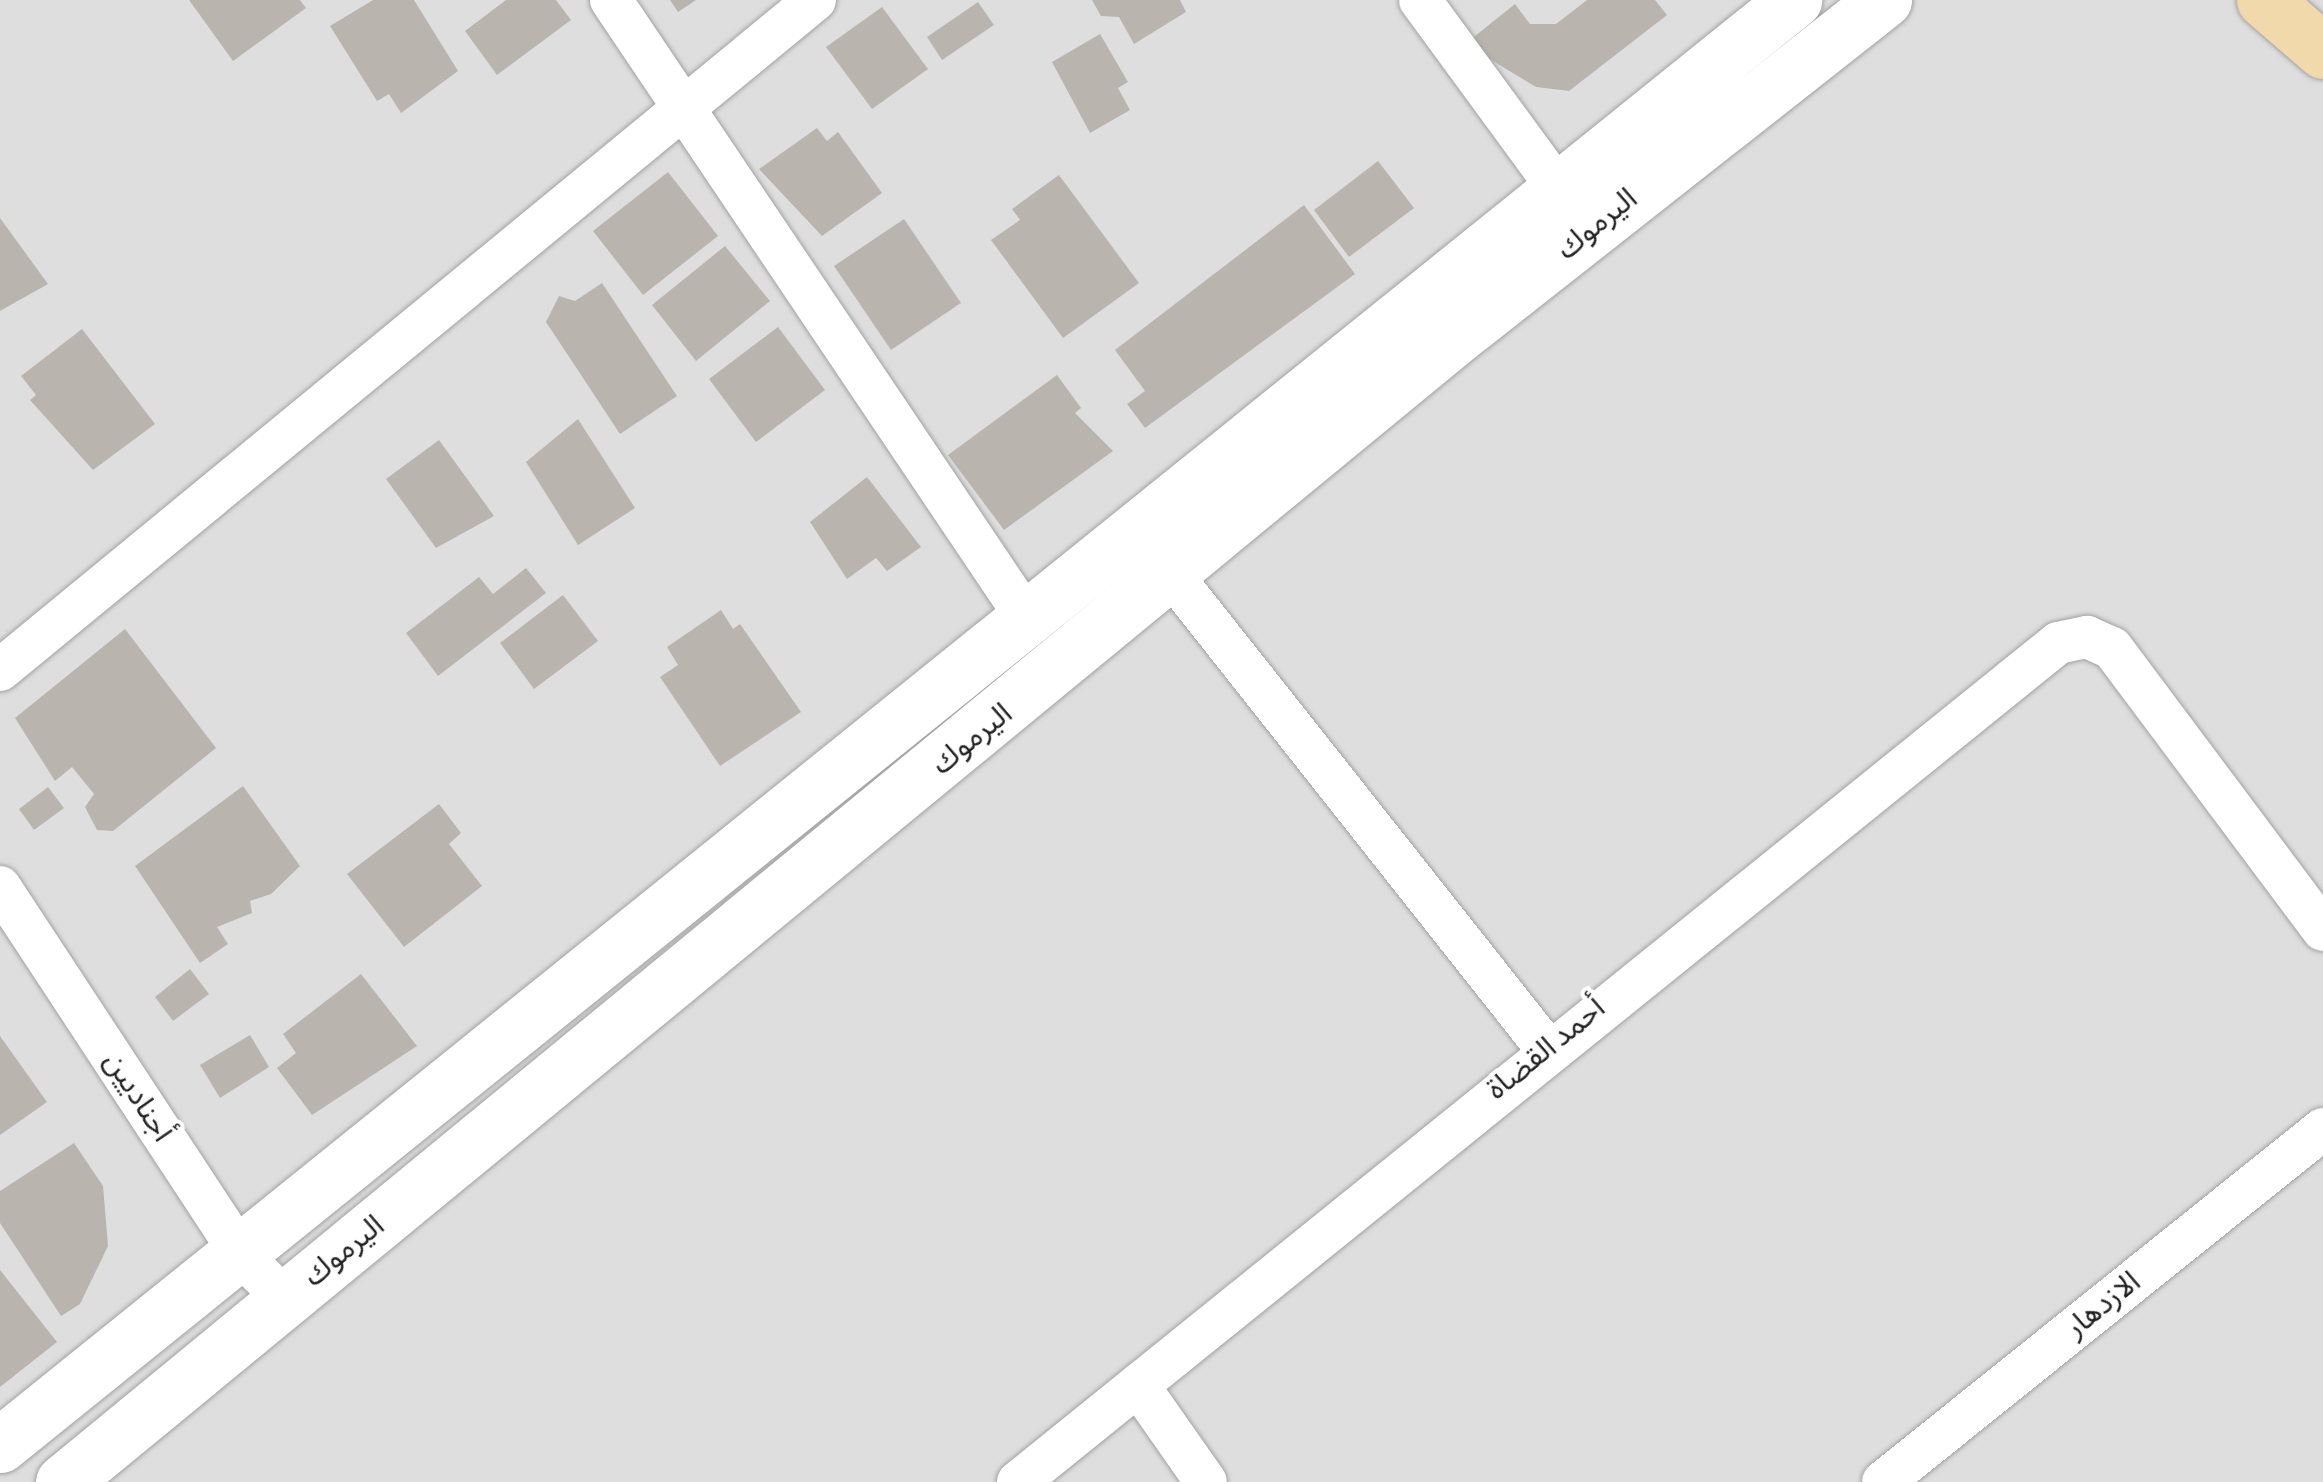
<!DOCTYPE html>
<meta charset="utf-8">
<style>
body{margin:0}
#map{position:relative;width:2323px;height:1482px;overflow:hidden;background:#f0eee9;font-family:"Sofia Sans Condensed","Noto Sans Arabic",sans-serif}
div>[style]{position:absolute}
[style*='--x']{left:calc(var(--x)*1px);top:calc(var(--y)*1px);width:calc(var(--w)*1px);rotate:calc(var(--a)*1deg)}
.residential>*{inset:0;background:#dfdede}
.building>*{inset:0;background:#bab4af}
.roads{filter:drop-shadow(0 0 2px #a2a2a2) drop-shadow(0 0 2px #a2a2a2)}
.minor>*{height:42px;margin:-21px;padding:0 21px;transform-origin:21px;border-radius:21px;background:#fff}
.tertiary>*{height:55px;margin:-27.5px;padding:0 27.5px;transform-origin:27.5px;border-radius:27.5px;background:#fff}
.primary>*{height:55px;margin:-27.5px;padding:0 27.5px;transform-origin:27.5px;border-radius:27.5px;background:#f2d9ac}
span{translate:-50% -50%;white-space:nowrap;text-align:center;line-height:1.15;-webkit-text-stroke:8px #fff;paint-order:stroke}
.street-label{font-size:30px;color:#212121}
</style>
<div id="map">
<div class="residential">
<div style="clip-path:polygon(0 0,2323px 0,2323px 1482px,0 1482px)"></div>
</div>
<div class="building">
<div style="clip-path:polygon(189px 0,300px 0,306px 8px,233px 61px)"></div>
<div style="clip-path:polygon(373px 0,414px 0,458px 71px,401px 113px,389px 94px,377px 101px,330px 26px)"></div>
<div style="clip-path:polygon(506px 0,556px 0,571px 20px,497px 75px,465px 31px)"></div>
<div style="clip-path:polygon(670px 0,696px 0,678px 12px)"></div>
<div style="clip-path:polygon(1092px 0,1180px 0,1186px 12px,1134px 44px,1119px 17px,1101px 16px)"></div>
<div style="clip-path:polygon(1587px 0,1655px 0,1667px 15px,1569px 91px,1536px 87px,1465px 44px,1515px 4px,1530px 24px,1556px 24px)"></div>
<div style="clip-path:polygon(978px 2px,994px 25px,942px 60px,927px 37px)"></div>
<div style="clip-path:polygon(882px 7px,928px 69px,872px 109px,826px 47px)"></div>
<div style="clip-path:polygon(1100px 34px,1128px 82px,1118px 88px,1130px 110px,1090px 133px,1052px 62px)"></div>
<div style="clip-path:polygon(817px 128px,827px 141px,838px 132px,882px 193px,822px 236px,759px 169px)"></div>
<div style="clip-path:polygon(1378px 161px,1414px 208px,1349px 257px,1314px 210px)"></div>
<div style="clip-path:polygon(668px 172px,718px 236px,643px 295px,593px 231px)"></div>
<div style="clip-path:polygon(1059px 175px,1139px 283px,1063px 338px,991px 240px,1020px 220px,1012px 209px)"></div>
<div style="clip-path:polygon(1304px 205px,1355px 274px,1145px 428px,1127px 404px,1145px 391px,1115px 350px)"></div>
<div style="clip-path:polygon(0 218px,48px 284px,0 311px)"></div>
<div style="clip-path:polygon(904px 219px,961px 303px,891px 350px,834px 266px)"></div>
<div style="clip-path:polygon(725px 246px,770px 301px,696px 361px,652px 305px)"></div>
<div style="clip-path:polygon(602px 283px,677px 396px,620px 434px,546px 322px,559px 296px,575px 301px)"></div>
<div style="clip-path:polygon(778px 327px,825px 390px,756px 442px,709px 379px)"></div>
<div style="clip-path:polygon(82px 329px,155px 424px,93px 470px,30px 400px,36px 395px,21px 376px)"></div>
<div style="clip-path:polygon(1057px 375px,1081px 408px,1075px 413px,1113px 451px,1004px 530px,948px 455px)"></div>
<div style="clip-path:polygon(578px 419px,635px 508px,578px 545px,526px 462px)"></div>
<div style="clip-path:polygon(439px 440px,494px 516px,436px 548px,386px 479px)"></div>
<div style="clip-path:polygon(867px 477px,921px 547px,887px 571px,876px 558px,847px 579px,810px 522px)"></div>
<div style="clip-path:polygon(526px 568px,546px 593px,438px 676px,406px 633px,479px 577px,493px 594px)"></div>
<div style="clip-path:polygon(563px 595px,598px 641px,534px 689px,500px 643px)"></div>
<div style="clip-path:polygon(721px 610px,733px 629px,740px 624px,801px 712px,720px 766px,660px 677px,678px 665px,667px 647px)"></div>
<div style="clip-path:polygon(125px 629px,216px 748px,113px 831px,97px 830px,85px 807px,94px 794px,72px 767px,55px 781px,15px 718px)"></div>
<div style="clip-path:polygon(243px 786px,300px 866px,271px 894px,250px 901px,252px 913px,217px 927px,228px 944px,200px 963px,135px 866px)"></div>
<div style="clip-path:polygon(48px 787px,64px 808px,34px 830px,19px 809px)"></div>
<div style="clip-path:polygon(439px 804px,461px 833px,449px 844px,482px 886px,404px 947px,347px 874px)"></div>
<div style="clip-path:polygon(190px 969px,209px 994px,173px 1021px,155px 997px)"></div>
<div style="clip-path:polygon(361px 974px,417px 1046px,312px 1115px,277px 1068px,296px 1053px,283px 1034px)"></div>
<div style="clip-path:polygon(250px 1035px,269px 1067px,220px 1098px,200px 1065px)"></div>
<div style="clip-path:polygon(0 1036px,47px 1102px,0 1135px)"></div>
<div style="clip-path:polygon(74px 1143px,103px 1186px,108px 1246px,80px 1304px,61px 1316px,0 1223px,0 1191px)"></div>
<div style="clip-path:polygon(0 1270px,57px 1342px,0 1387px)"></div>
</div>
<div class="roads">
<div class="minor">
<div style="--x:611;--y:0;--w:747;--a:56.08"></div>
<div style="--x:1420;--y:0;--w:237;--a:53.8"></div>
<div style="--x:1152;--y:550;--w:635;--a:51.65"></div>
<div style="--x:0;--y:670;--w:1055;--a:-39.42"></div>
<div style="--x:0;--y:887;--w:443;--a:56.7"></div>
<div style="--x:243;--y:1257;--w:59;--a:45"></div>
<div style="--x:1138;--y:1385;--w:118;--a:55"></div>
<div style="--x:1018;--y:1482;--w:1336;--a:-38.89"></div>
<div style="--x:2058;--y:643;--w:30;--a:-12"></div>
<div style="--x:2087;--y:637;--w:27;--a:24"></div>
<div style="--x:2112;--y:648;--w:352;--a:53.2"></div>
<div style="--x:1883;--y:1482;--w:564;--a:-38.74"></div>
</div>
<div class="tertiary">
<div style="--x:0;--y:1445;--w:2304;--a:-38.85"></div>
<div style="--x:63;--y:1482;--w:1806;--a:-39.43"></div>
<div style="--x:1458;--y:335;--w:542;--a:-38.18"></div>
</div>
<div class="primary">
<div style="--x:2264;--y:0;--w:78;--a:40.8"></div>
</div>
</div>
<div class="street-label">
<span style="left:1597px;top:224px;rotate:-39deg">اليرموك</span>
<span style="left:972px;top:739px;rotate:-39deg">اليرموك</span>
<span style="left:1546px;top:1049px;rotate:-39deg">أحمد القضاة</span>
<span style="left:138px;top:1097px;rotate:57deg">أجناديين</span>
<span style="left:344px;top:1251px;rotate:-39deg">اليرموك</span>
<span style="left:2103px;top:1305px;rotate:-39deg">الازدهار</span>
</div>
</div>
